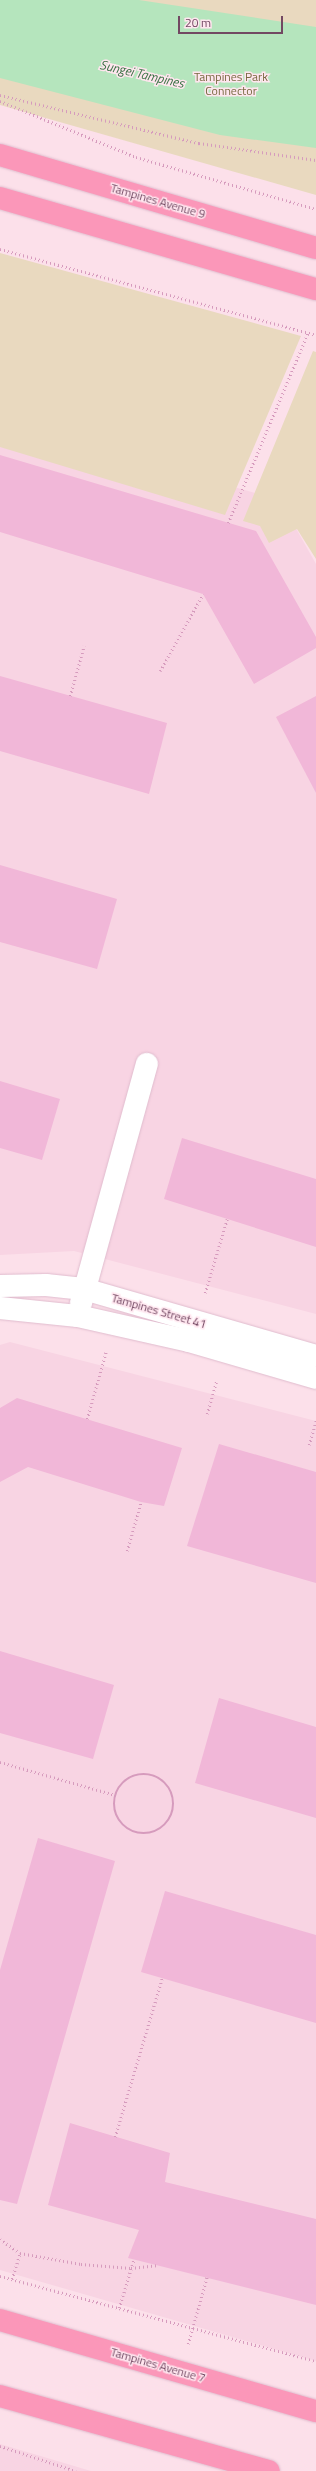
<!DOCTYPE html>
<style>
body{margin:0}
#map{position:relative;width:316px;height:2471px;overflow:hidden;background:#fce0ea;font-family:"Titillium Web",sans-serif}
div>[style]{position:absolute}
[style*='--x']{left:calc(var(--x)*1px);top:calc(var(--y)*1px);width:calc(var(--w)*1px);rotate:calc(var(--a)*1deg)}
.residential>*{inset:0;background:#f8d4e3}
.green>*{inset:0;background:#e9d9bf}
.water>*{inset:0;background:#b5e5bd}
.building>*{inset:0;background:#f1b7d8}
.path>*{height:2.5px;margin-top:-1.25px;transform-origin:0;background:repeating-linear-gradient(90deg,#d69bbd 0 1px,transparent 0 4px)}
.path>.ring{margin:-1.25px;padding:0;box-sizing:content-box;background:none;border:2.5px solid #d69bbd;border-radius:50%}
.roads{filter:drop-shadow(0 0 1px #e0bcce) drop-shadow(0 0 1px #e0bcce)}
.minor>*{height:22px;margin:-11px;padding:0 11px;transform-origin:11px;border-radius:11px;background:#fff}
.major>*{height:22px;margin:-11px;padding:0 11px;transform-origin:11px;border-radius:11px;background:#fb97b9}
span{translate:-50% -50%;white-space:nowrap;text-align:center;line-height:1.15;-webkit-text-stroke:3px #ffe6ef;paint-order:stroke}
.park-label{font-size:12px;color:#786940}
.street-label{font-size:12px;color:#724862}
.water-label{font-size:13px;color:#397244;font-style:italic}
.scale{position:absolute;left:178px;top:16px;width:105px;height:18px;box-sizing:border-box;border:2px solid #724862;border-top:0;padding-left:5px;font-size:12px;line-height:14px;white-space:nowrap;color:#724862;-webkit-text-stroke:3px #ffe6ef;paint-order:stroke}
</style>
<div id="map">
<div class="residential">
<div style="clip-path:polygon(0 420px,280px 500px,316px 564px,316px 1314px,74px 1251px,0 1255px)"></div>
<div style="clip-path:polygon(10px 1342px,316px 1421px,316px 2361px,0 2270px,0 1345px)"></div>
<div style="clip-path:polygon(0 2444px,91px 2471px,0 2471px)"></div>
</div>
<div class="green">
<div style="clip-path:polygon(0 0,316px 0,316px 195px,0 105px)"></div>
<div style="clip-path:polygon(0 253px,301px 336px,225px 515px,0 447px)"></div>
<div style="clip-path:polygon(313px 351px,316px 352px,316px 559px,297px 529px,269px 543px,260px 526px,243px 521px)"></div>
</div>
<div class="water">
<div style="clip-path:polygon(0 0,139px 0,316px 27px,316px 148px,220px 135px,0 78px)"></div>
</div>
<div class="building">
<div style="clip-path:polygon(0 455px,256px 531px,316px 637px,316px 648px,254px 684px,203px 594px,0 532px)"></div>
<div style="clip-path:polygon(0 676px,167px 723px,149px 794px,0 751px)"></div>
<div style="clip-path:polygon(316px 696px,316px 793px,276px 717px)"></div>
<div style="clip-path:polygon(0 865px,117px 899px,97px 969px,0 942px)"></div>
<div style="clip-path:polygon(0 1081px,60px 1099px,42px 1160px,0 1148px)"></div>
<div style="clip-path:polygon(182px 1138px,316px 1179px,316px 1247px,164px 1199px)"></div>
<div style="clip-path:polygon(17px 1398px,182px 1448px,164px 1506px,141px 1502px,28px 1467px,0 1482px,0 1408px)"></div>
<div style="clip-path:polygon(219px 1444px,316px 1472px,316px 1583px,187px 1546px)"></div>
<div style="clip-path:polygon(0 1651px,114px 1685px,93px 1759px,0 1733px)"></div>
<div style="clip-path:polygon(219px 1698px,316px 1727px,316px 1818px,195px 1783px)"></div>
<div style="clip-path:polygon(38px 1838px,115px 1861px,17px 2204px,0 2200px,0 1970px)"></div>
<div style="clip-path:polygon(165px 1891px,316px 1935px,316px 2023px,141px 1972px)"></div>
<div style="clip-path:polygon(70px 2123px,170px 2153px,165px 2182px,316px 2219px,316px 2305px,128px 2258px,139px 2230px,48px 2205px)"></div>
</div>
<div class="path">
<div style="--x:0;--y:95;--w:205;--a:13.6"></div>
<div style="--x:199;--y:143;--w:118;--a:8.3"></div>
<div style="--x:0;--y:101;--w:147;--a:22.4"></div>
<div style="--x:136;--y:157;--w:187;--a:16.1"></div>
<div style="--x:0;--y:249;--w:327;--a:15.2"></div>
<div style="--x:228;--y:523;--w:206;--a:-67.2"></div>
<div style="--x:160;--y:671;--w:88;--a:-60.8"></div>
<div style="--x:70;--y:696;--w:52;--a:-74.4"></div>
<div style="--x:205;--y:1293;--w:77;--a:-73.4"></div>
<div style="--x:207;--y:1414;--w:35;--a:-74"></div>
<div style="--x:87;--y:1419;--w:70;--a:-74.2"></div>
<div style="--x:309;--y:1445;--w:26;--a:-74"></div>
<div style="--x:127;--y:1551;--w:51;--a:-74.1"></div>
<div style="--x:0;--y:1762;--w:120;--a:16"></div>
<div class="ring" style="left:114px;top:1774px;width:57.5px;height:57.5px"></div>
<div style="--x:115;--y:2137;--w:166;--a:-73.5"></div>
<div style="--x:0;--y:2239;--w:24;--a:35"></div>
<div style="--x:20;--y:2253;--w:62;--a:10.2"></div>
<div style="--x:81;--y:2264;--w:50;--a:4.6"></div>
<div style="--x:131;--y:2268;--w:28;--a:-6"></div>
<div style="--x:0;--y:2276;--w:327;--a:15.1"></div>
<div style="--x:12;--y:2279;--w:27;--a:-73"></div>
<div style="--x:119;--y:2308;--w:51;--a:-73"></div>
<div style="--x:188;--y:2344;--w:70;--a:-74.2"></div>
<div style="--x:0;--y:2446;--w:80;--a:18.2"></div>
</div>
<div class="roads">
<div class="minor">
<div style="--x:0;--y:1286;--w:46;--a:-1.2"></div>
<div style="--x:46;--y:1285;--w:38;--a:6"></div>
<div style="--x:84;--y:1289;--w:241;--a:16.1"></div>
<div style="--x:81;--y:1303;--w:248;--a:-74.6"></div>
<div style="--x:0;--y:1308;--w:78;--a:5.9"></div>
<div style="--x:78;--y:1316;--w:114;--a:12.7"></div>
<div style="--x:189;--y:1341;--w:132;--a:16.2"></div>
</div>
<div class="major">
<div style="--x:0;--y:155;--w:329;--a:16.4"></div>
<div style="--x:0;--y:198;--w:329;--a:16.1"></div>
<div style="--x:0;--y:2320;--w:329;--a:16.1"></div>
<div style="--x:0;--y:2396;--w:279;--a:15.6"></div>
</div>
</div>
<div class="park-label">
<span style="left:231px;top:84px">Tampines Park<br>Connector</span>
</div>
<div class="street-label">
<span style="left:158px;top:201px;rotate:16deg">Tampines Avenue 9</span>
<span style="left:159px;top:1311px;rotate:16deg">Tampines Street 41</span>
<span style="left:158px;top:2365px;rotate:16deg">Tampines Avenue 7</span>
</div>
<div class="water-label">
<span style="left:142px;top:74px;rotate:13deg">Sungei Tampines</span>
</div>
<div class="scale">20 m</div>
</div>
